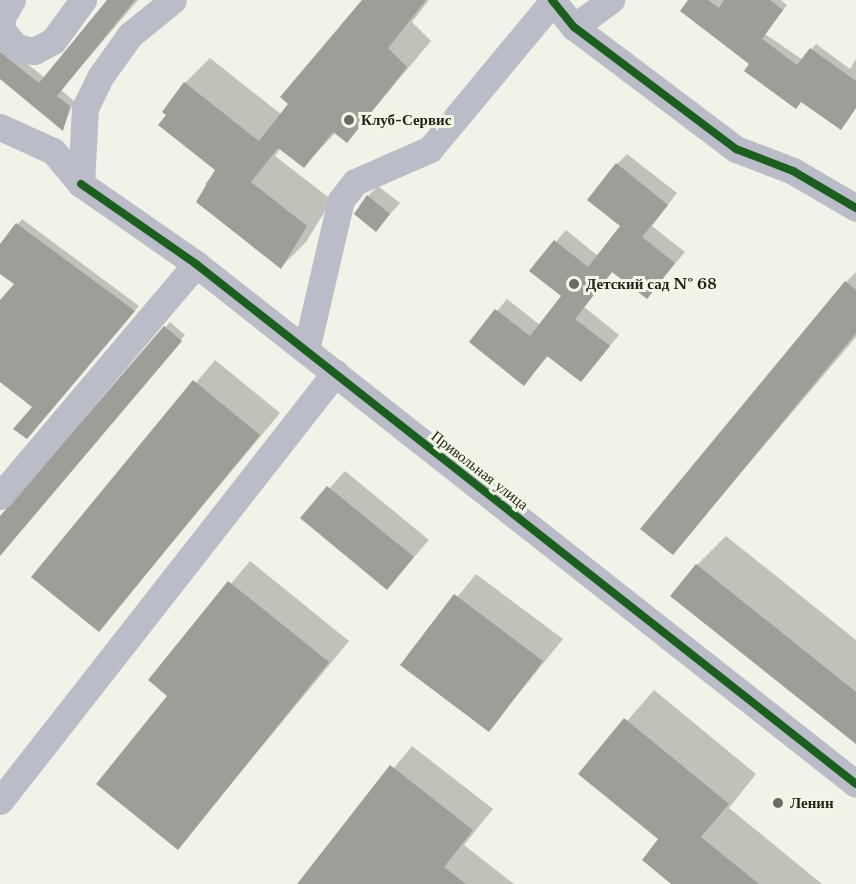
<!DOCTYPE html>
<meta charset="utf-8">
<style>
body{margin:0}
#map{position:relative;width:856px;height:884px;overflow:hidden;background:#f0f3e8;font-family:"Libre Baskerville",serif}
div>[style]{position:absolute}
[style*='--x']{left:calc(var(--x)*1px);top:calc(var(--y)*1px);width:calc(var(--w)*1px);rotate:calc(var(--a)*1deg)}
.shadow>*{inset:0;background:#0003}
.building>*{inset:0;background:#9c9f97}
.minor>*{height:27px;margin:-13.5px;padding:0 13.5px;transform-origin:13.5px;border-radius:13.5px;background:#babdc7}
.cycleway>*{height:8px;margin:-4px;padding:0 4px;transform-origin:4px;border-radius:4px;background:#1b5e20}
.dots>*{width:16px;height:16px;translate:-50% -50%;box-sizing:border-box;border:3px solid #f1f7e4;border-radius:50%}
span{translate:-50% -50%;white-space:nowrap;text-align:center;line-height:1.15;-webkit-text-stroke:6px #f1f7e4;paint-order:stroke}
.poi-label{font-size:15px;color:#21241d;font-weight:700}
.left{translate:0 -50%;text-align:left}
.street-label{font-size:15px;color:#21241d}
</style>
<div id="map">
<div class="shadow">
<div style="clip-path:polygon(109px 0,138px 0,61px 90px,74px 101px,63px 129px,0 77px,0 42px,45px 78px)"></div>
<div style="clip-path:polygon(363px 0,429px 0,412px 22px,431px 41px,347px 141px,336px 132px,304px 166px,281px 148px,275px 156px,332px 200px,306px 242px,281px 267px,205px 184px,217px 169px,185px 83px,210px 58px,282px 115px)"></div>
<div style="clip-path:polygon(690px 0,781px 0,787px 5px,765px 34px,803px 60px,816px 44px,850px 69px,856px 59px,856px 107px,846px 123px,841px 128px,751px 63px)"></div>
<div style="clip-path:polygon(627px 154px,677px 193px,652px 226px,685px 252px,647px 297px,613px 271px,584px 307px,619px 335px,581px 380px,549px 355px,524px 384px,471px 342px,507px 299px,540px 325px,563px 296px,531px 271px,566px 230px,598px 256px,622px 225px,617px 164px)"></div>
<div style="clip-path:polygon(378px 186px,400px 203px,376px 230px,368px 196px)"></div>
<div style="clip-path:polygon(22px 219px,139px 306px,32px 432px,34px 406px,0 380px,0 302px,17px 284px,0 272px,0 247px)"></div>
<div style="clip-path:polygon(856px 272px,856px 337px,673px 553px,846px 282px)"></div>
<div style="clip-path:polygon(170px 322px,185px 335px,0 555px,0 520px)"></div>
<div style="clip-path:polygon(215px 360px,280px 413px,99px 630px,34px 577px)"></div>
<div style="clip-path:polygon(345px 471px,429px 540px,387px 588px,303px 518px)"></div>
<div style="clip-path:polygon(726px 536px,856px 640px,856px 742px,697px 565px)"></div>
<div style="clip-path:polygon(250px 561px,349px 641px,178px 848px,169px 696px,150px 680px)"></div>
<div style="clip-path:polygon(476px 574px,563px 639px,489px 730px,402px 665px)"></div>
<div style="clip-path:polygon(654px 690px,756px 774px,729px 808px,822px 884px,673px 884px,660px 839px,581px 774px)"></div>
<div style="clip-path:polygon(412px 746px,493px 809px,464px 845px,514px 884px,299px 884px)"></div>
</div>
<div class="building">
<div style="clip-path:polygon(107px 0,135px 0,57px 96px,70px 106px,63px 131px,0 79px,0 52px,39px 83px)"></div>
<div style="clip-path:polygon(362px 0,426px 0,388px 48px,407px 67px,347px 143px,333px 132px,304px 168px,278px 148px,251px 182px,307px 226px,281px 269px,196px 202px,215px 170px,158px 125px,166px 115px,162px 112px,184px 82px,259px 141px,288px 104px,280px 97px)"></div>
<div style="clip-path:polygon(688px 0,708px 0,719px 8px,724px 0,770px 0,783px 10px,762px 39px,797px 65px,810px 48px,856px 81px,856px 108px,841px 130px,801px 102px,796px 109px,744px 71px,749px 64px,680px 11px)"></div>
<div style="clip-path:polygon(616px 163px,668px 205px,642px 237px,675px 263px,647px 299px,612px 272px,575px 319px,610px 346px,581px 382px,547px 356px,524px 386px,469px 342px,495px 309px,530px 336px,561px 296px,529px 271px,554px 240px,588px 267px,620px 226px,587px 200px)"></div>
<div style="clip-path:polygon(367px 195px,390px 214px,376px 232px,354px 214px)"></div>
<div style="clip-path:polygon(16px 223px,135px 311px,27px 439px,13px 429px,32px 407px,0 382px,0 300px,14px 284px,0 274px,0 244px)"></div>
<div style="clip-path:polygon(845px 281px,856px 290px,856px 333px,673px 555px,640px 529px)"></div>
<div style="clip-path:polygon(164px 326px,182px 341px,0 556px,0 516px)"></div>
<div style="clip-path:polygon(193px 380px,260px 435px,99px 632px,31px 577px)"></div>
<div style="clip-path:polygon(327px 486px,414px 557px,387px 590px,300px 518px)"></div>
<div style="clip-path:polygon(696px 564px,856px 692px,856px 744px,670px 596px)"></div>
<div style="clip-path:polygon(228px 581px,329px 662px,178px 850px,96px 784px,167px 696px,148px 680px)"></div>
<div style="clip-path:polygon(454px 594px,543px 661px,489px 732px,400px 665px)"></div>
<div style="clip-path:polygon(624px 718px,729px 804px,701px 837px,759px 884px,671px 884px,642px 860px,658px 839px,578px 774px)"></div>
<div style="clip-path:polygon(390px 765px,473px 830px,444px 867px,466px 884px,297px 884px)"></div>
</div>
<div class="minor">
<div style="--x:12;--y:0;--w:20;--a:120"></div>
<div style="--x:2;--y:17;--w:13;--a:90"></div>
<div style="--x:2;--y:30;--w:22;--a:51"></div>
<div style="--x:16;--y:47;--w:18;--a:13"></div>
<div style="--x:34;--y:51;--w:21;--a:-28"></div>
<div style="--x:53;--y:41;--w:51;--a:-53.8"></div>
<div style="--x:552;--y:0;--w:35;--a:51"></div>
<div style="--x:574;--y:27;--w:203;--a:37"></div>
<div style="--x:736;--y:149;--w:61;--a:21.1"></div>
<div style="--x:793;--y:171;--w:73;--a:30.4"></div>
<div style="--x:574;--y:27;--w:46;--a:-36.1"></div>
<div style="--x:0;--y:127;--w:58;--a:24.4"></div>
<div style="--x:53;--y:151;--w:43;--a:49.7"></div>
<div style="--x:81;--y:184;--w:140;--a:34.8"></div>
<div style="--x:196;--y:264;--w:840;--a:38.23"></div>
<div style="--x:81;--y:184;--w:76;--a:-87"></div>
<div style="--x:85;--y:108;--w:34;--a:-64"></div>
<div style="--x:100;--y:77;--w:52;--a:-54.5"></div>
<div style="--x:130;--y:35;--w:55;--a:-39.1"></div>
<div style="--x:306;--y:350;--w:154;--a:-76.9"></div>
<div style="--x:341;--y:200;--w:23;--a:-52"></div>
<div style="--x:355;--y:182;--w:82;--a:-23.7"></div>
<div style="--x:430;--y:149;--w:192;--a:-50.3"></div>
<div style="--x:0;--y:496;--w:304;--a:-49.8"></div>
<div style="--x:0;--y:801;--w:544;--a:-51.95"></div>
</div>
<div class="cycleway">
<div style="--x:552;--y:0;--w:35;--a:51"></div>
<div style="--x:574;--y:27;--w:203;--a:37"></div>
<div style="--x:736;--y:149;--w:61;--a:21.1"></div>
<div style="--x:793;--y:171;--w:73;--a:30.4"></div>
<div style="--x:81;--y:184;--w:140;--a:34.8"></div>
<div style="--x:196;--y:264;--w:840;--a:38.23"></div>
</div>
<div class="dots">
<div style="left:349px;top:120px;background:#696c64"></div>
<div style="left:574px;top:284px;background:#696c64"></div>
<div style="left:778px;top:803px;background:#696c64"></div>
</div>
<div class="poi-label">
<span class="left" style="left:361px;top:120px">Клуб-Сервис</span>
<span class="left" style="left:586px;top:284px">Детский сад № 68</span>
<span class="left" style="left:790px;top:803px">Ленин</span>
</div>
<div class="street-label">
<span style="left:480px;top:470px;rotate:38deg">Привольная улица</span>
</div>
</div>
